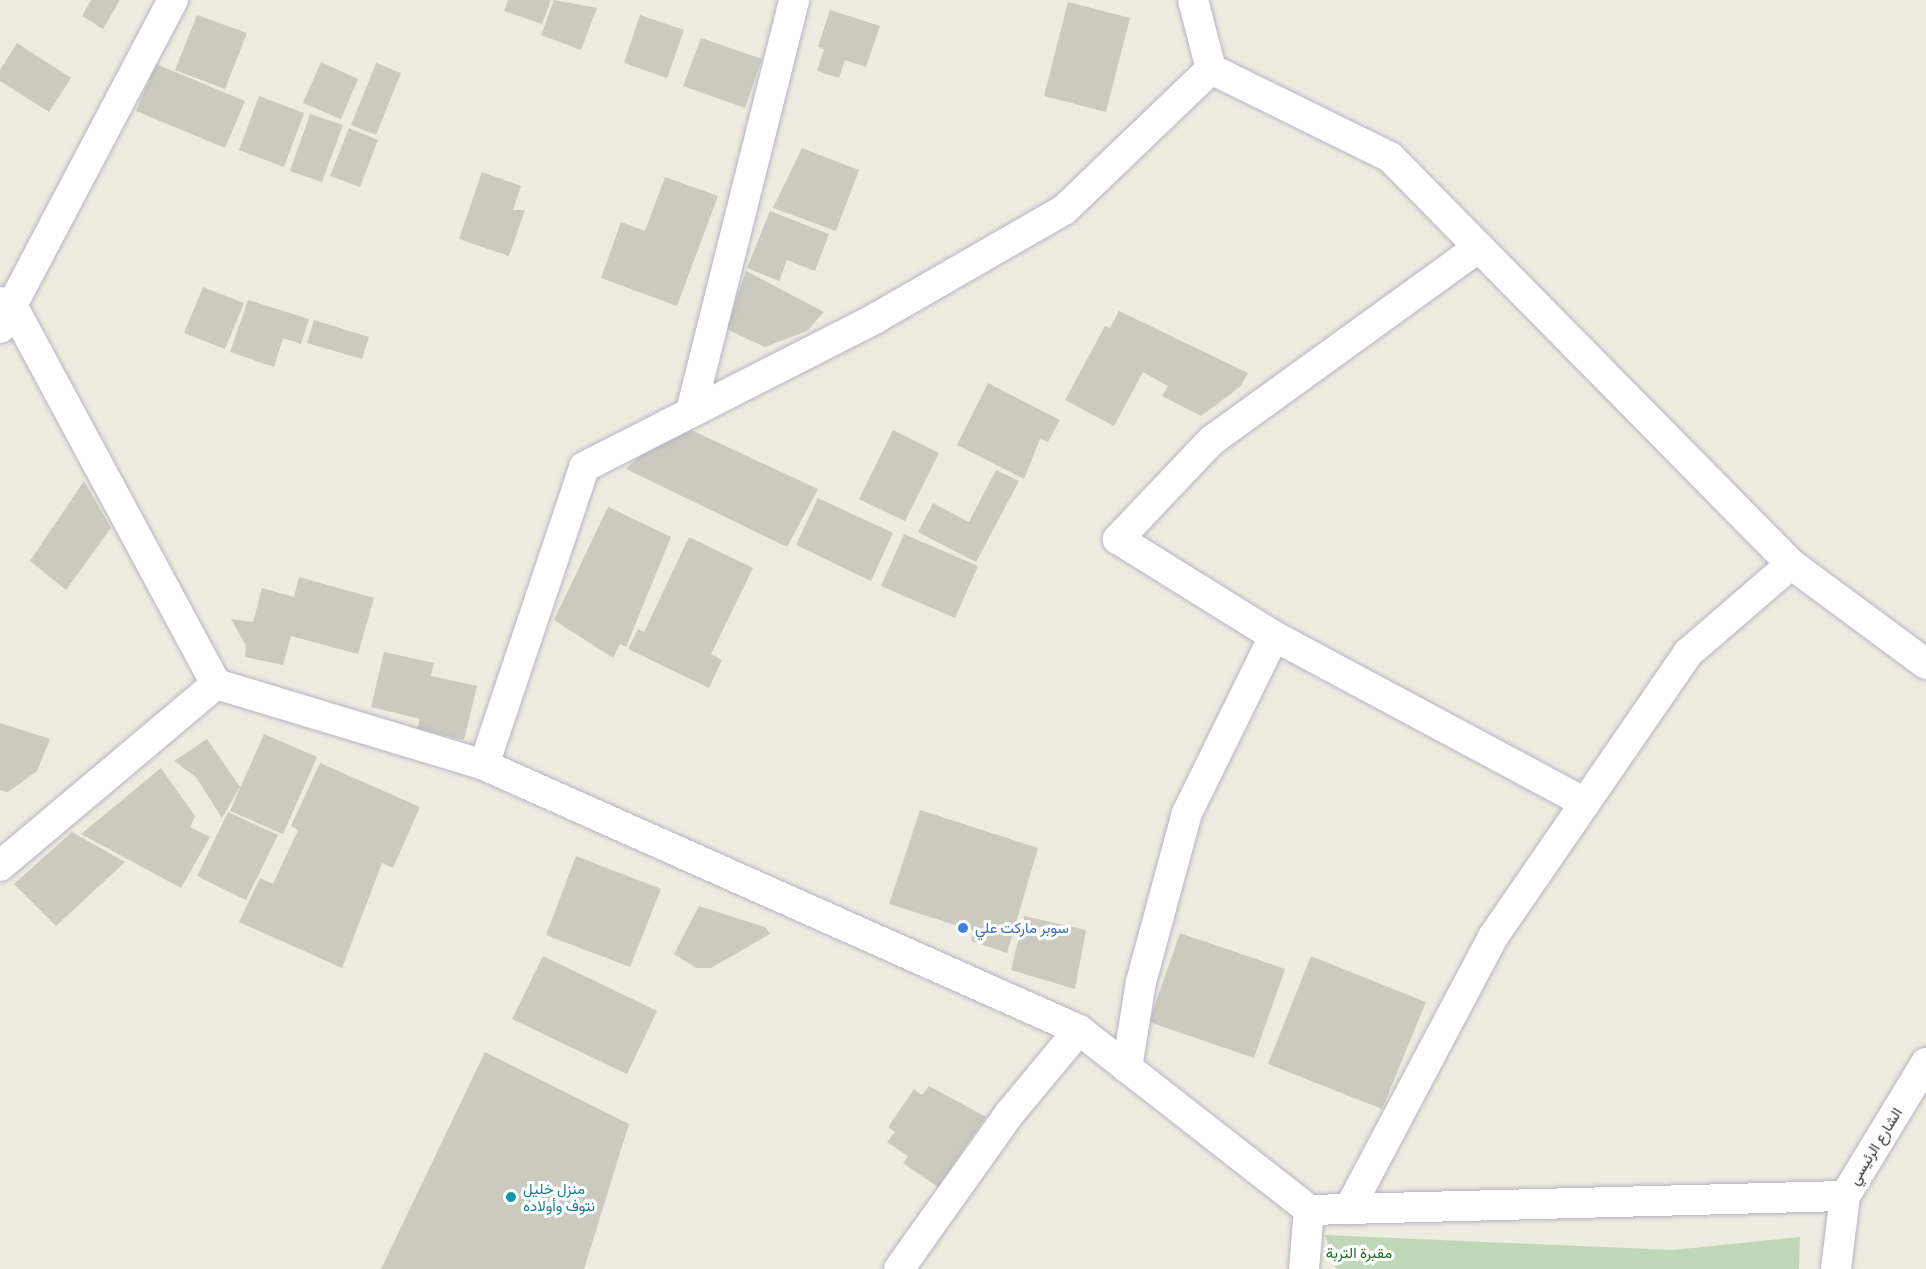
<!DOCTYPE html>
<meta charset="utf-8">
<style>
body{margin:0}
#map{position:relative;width:1926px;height:1269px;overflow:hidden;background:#eeece1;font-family:"Titillium Web",Vazirmatn,sans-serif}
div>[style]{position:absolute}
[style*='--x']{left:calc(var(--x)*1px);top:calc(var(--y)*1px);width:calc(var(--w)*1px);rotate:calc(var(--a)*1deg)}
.cemetery>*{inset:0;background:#bed8b8}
.building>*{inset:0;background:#cacabf}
.roads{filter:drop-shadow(0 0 2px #b5b4c0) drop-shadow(0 0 2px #b5b4c0)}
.minor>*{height:30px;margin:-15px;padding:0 15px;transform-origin:15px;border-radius:15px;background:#fff}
.dots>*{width:16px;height:16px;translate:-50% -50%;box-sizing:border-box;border:3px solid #fff;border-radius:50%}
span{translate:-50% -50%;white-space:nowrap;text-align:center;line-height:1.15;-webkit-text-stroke:6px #fff;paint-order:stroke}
.shop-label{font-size:15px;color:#366cbe}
.left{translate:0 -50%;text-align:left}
.street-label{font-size:15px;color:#2e2e2e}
.culture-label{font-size:15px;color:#0d838f}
.park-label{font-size:15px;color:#1d6c23}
</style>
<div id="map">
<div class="cemetery">
<div style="clip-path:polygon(1325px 1235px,1673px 1250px,1800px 1237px,1799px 1269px,1336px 1269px)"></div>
</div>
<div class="building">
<div style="clip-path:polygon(91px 0,120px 0,103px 29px,82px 16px)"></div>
<div style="clip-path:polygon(508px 0,551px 0,542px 24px,504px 11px)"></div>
<div style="clip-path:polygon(554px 0,597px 8px,581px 50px,541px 35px)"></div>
<div style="clip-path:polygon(1068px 2px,1130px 18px,1106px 112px,1044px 96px)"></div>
<div style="clip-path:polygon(830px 10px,880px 26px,866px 67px,845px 60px,839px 78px,817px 71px,824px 49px,818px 47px)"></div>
<div style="clip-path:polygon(197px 15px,247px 33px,225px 89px,175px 70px)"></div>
<div style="clip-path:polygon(640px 15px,684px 30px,667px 78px,624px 63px)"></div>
<div style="clip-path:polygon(701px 38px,762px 59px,745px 108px,683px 86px)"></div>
<div style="clip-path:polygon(17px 43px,71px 78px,49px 112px,0 81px,0 70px)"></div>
<div style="clip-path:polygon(321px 62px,358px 79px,341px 119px,303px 103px)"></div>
<div style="clip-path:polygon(376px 63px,401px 73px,376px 135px,351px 125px)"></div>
<div style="clip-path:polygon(156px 64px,245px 101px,225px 148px,136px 111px)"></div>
<div style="clip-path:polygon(259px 96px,304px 113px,284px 167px,239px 150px)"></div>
<div style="clip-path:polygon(310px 114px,343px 125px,322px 182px,290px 171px)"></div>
<div style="clip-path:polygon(349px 128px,378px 140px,360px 187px,330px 176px)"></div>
<div style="clip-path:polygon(802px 148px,859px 170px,836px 231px,773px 208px)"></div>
<div style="clip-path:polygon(482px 172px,521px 186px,513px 210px,525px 210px,509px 256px,459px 239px)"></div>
<div style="clip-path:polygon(665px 177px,718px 196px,677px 306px,601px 278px,621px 222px,645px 231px)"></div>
<div style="clip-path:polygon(770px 211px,829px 234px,815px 271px,787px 260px,779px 281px,747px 268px)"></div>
<div style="clip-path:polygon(746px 271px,824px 312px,807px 331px,765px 347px,726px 329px)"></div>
<div style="clip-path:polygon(203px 287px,244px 303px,225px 349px,184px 333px)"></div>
<div style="clip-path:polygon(248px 300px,309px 319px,301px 344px,283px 338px,274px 367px,230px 352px)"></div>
<div style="clip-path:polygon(1119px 311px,1248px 373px,1240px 387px,1201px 416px,1162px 396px,1168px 386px,1143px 372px,1114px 426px,1065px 400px,1105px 326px,1110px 328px)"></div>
<div style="clip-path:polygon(314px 320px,369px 337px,362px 359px,307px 343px)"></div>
<div style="clip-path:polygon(988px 383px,1060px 420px,1048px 442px,1040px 439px,1024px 479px,957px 445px)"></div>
<div style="clip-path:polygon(674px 422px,818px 489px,787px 547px,626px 469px)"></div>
<div style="clip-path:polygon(893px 430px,939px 453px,905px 521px,859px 499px)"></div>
<div style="clip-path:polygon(996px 470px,1019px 481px,976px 562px,918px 532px,933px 503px,969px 522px)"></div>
<div style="clip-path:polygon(84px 481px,111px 528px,66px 590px,30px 561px)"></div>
<div style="clip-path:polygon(818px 498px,893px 533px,871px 581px,796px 545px)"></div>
<div style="clip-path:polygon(608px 507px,671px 537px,626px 647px,620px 644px,613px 658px,554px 620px)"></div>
<div style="clip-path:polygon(904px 534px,978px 566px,955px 618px,881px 586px)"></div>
<div style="clip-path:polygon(689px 537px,753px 568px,711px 654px,722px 660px,709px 688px,628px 649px,638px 629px,644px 632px)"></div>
<div style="clip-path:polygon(299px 577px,374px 598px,358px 654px,291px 636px,283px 665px,245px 657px,246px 646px,231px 619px,253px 622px,262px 588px,294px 597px)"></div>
<div style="clip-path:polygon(384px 652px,434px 663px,431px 676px,477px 686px,464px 740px,417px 729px,420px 719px,371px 707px)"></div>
<div style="clip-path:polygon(0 723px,50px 739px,37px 771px,8px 792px,0 790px)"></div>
<div style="clip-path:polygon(264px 734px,317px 757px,283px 834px,230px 811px)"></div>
<div style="clip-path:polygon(207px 739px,240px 787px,222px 818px,196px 777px,174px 761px)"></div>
<div style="clip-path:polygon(320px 763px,420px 807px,393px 868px,382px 863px,342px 968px,239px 922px,260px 878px,273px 884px,298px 830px,291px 826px)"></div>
<div style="clip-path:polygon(161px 768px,195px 816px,190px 827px,210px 837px,181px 888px,81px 834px)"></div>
<div style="clip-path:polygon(920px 810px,1038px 848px,1007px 953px,971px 941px,974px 931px,889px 904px)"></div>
<div style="clip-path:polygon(228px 812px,278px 835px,246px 900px,197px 876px)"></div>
<div style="clip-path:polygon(72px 832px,125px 862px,56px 926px,14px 884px)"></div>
<div style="clip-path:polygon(576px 856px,661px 889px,630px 967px,546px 935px)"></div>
<div style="clip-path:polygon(699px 906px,765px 927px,770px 934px,711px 968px,696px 968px,674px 954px)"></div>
<div style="clip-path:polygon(1024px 916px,1086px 930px,1075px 989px,1011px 970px)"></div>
<div style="clip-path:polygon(1180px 933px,1285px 969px,1254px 1058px,1149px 1022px)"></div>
<div style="clip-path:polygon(543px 956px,657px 1011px,627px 1074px,512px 1019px)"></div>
<div style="clip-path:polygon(1311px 956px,1426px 1002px,1382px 1109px,1268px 1064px)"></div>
<div style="clip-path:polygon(485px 1052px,629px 1124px,584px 1269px,381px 1269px)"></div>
<div style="clip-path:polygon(929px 1086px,986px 1117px,938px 1187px,903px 1163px,908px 1156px,887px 1142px,895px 1132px,888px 1127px,914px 1089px,922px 1095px)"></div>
</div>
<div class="roads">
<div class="minor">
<div style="--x:1193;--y:0;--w:71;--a:75.4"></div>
<div style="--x:1211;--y:69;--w:199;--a:26.2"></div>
<div style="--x:1390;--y:157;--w:571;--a:45.43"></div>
<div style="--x:1791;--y:564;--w:168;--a:36.5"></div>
<div style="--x:1479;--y:247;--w:329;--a:144.1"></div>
<div style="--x:1212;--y:440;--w:137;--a:133.5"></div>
<div style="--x:1118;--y:539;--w:184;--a:31.9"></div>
<div style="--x:1274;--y:636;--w:353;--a:28.2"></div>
<div style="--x:0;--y:302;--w:14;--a:21"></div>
<div style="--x:13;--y:307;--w:428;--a:61.7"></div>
<div style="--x:0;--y:328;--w:371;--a:-62.2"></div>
<div style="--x:692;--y:407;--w:420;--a:-75.9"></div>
<div style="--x:484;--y:765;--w:314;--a:-71.4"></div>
<div style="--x:584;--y:467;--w:328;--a:-27"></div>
<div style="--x:876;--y:318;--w:217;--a:-29.9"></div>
<div style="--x:1064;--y:210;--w:204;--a:-43.8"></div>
<div style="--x:0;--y:866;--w:282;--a:-40.1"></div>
<div style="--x:216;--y:684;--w:280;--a:16.8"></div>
<div style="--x:484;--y:765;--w:651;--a:24.01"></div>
<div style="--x:1079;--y:1030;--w:292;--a:38"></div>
<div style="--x:1309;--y:1210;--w:536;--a:-1.5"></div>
<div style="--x:1127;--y:1068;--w:87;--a:-80.8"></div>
<div style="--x:1141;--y:982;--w:175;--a:-74.8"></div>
<div style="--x:1187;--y:813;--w:197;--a:-63.8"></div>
<div style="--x:1349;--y:1209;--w:308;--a:-62.1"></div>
<div style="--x:1493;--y:937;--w:345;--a:-55.5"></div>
<div style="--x:1688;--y:653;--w:136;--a:-40.8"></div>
<div style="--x:899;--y:1269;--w:191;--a:-54.6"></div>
<div style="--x:1010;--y:1113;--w:108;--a:-50.3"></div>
<div style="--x:1304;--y:1269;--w:59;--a:-85.2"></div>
<div style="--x:1836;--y:1269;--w:74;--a:-83"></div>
<div style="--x:1845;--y:1196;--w:156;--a:-58.7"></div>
</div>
</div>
<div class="dots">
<div style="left:963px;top:928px;background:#3f7fe0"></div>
<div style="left:511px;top:1197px;background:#0f9aa8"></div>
</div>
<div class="shop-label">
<span class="left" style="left:975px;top:928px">سوبر ماركت علي</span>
</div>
<div class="street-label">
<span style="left:1875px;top:1146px;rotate:-58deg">الشارع الرئيسي</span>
</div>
<div class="culture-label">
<span class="left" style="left:523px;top:1197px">منزل خليل<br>نتوف وأولاده</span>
</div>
<div class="park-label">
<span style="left:1359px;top:1253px">مقبرة التربة</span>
</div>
</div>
